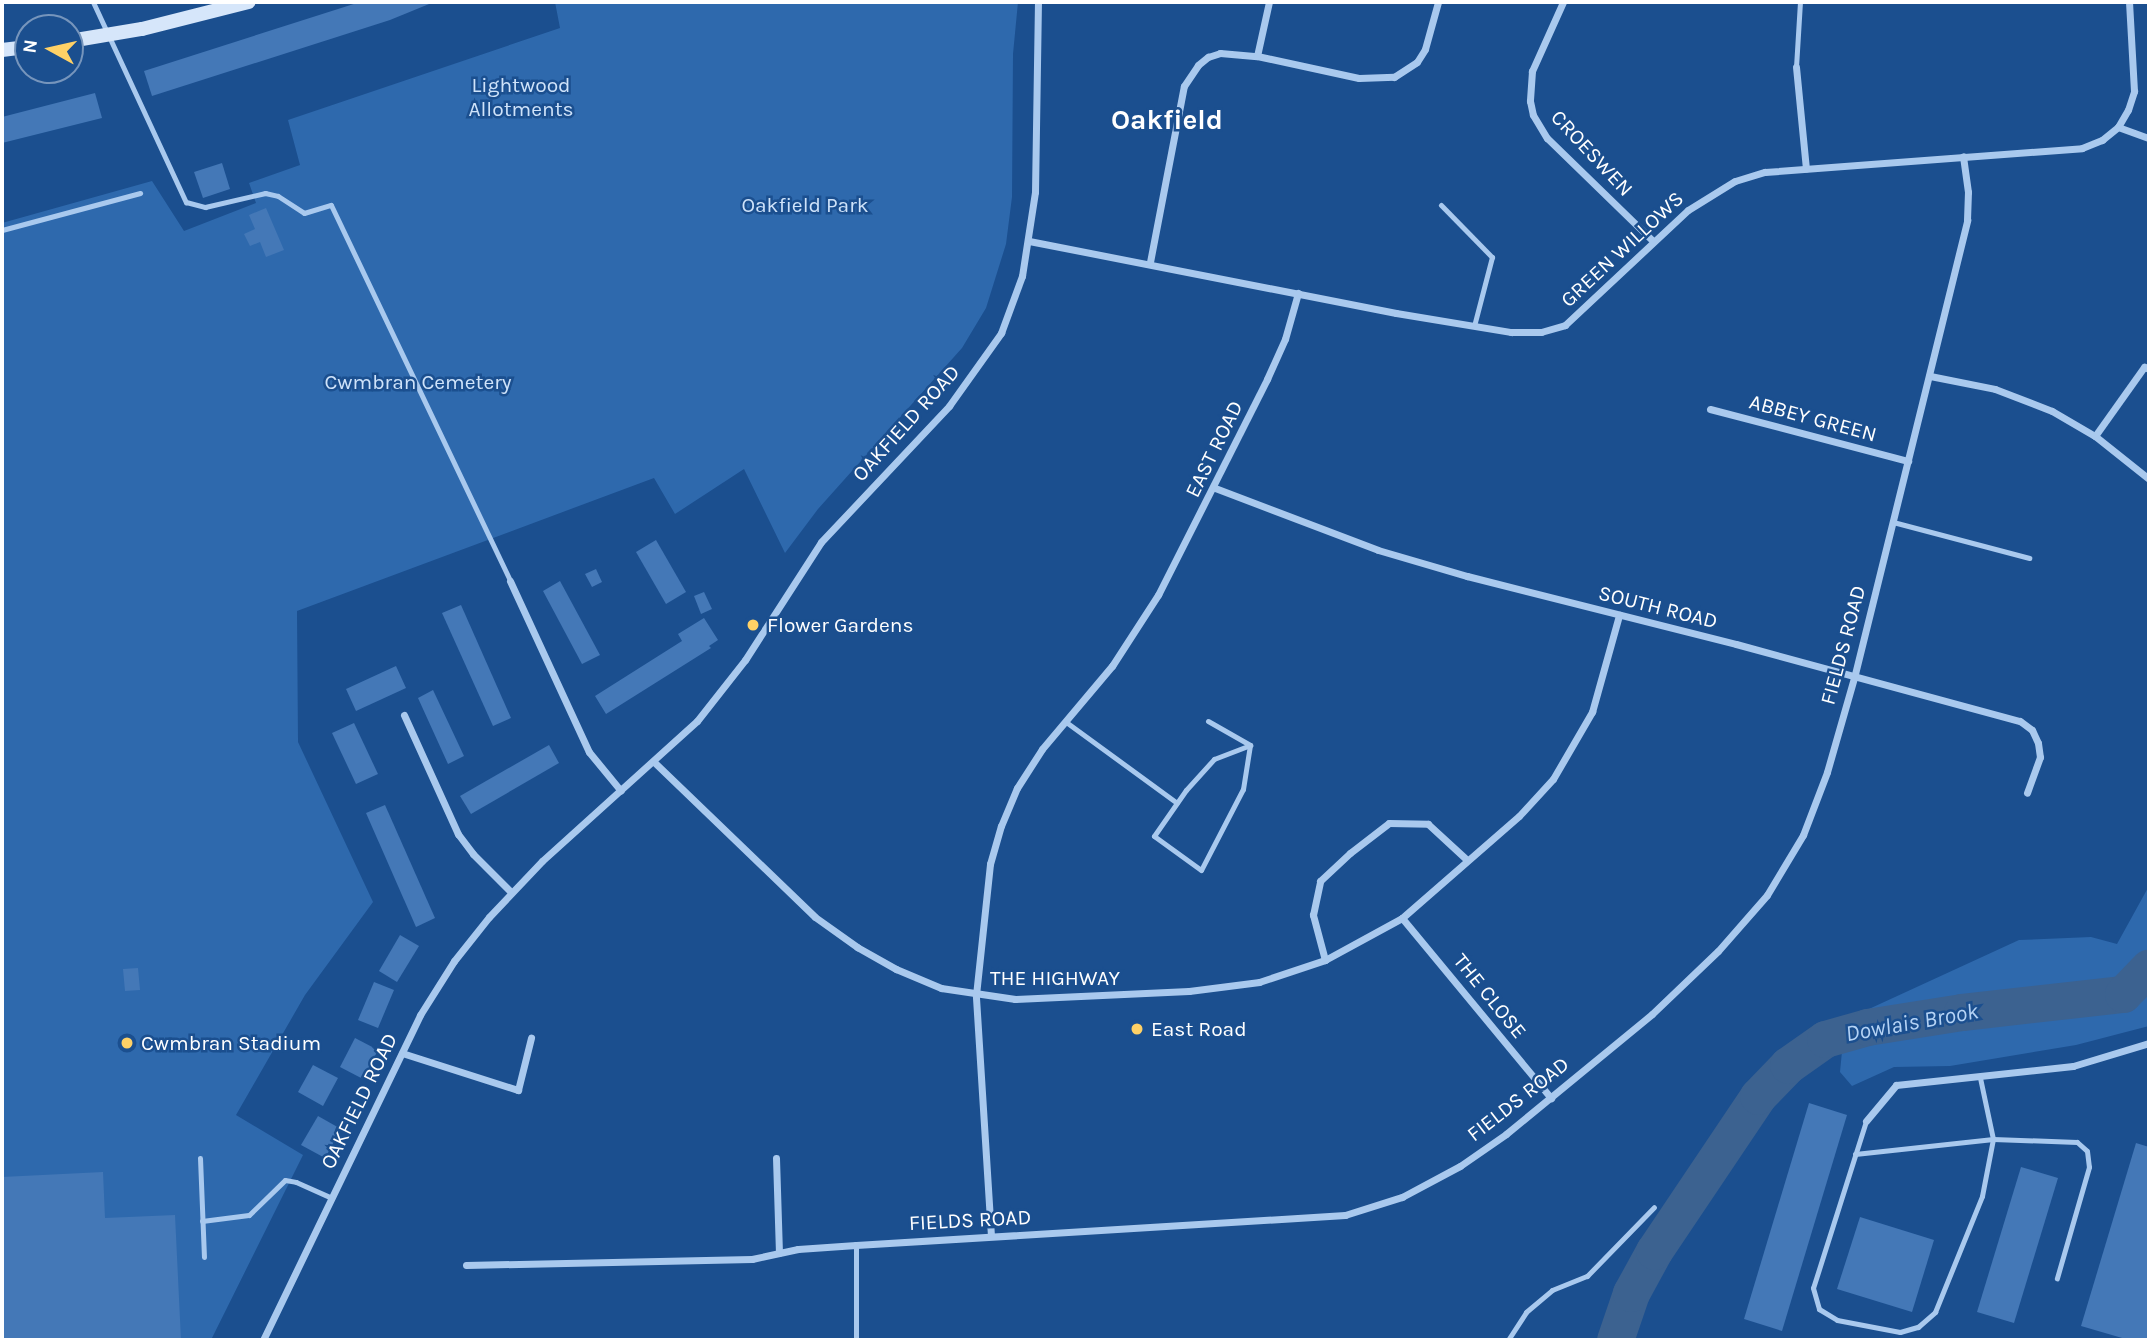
<!DOCTYPE html>
<style>
body{margin:0}
#map{position:relative;width:2151px;height:1342px;overflow:hidden;background:#1b4f8f;font-family:Karla,sans-serif}
div>[style]{position:absolute}
[style*='--x']{left:calc(var(--x)*1px);top:calc(var(--y)*1px);width:calc(var(--w)*1px);rotate:calc(var(--a)*1deg)}
.green>*{inset:0;background:#2e69ad}
.river>*{height:37px;margin:-18.5px;padding:0 18.5px;transform-origin:18.5px;border-radius:18.5px;background:#3c6290}
.building>*{inset:0;background:#4478b7}
.lane>*{height:5px;margin:-2.5px;padding:0 2.5px;transform-origin:2.5px;border-radius:2.5px;background:#a9c9ee}
.street>*{height:7px;margin:-3.5px;padding:0 3.5px;transform-origin:3.5px;border-radius:3.5px;background:#a9c9ee}
.secondary>*{height:14px;margin:-7px;padding:0 7px;transform-origin:7px;border-radius:7px;background:#d6e6fa}
.dots>*{width:19px;height:19px;translate:-50% -50%;box-sizing:border-box;border:4px solid #1b4f8f;border-radius:50%}
span{translate:-50% -50%;white-space:nowrap;text-align:center;line-height:1.15;-webkit-text-stroke:5px #1b4f8f;paint-order:stroke}
.park-label{font-size:21px;color:#cfe3fa}
.street-label{font-size:21px;color:#fff}
.poi-label{font-size:21px;color:#fff}
.left{translate:0 -50%;text-align:left}
.water-label{font-size:23px;color:#b5d3f5;font-style:italic}
.district-label{font-size:28px;color:#fff;font-weight:700}
.frame{position:absolute;inset:0;border:4px solid #fff;pointer-events:none}
.north{position:absolute;left:14px;top:14px;width:70px;height:70px;box-sizing:border-box;background:#1b4f8f;border:2px solid #7695bc;border-radius:50%;rotate:278deg;font-size:19px;font-weight:700;line-height:28px;text-align:center;color:#fff}
.north::after{content:'';display:block;margin:auto;width:24px;height:32px;background:#ffd166;clip-path:polygon(50% 0,100% 100%,50% 72%,0 100%)}
</style>
<div id="map">
<div class="green">
<div style="clip-path:polygon(555px 2px,1018px 2px,1013px 54px,1012px 197px,1006px 244px,986px 308px,962px 348px,818px 509px,785px 553px,744px 469px,675px 514px,654px 478px,297px 611px,298px 742px,373px 902px,305px 995px,236px 1115px,303px 1155px,211px 1340px,2px 1340px,2px 223px,152px 181px,184px 231px,256px 203px,249px 183px,300px 165px,288px 120px,560px 28px)"></div>
<div style="clip-path:polygon(2149px 886px,2149px 1026px,2076px 1045px,1950px 1066px,1894px 1067px,1852px 1086px,1840px 1072px,1845px 1020px,2019px 940px,2091px 937px,2117px 944px)"></div>
</div>
<div class="river">
<div style="--x:1615;--y:1340;--w:50;--a:-71.2"></div>
<div style="--x:1631;--y:1293;--w:48;--a:-61.3"></div>
<div style="--x:1654;--y:1251;--w:187;--a:-56.1"></div>
<div style="--x:1758;--y:1096;--w:43;--a:-45.9"></div>
<div style="--x:1788;--y:1065;--w:45;--a:-35.1"></div>
<div style="--x:1825;--y:1039;--w:44;--a:-15.9"></div>
<div style="--x:1867;--y:1027;--w:96;--a:-9"></div>
<div style="--x:1962;--y:1012;--w:162;--a:-6.4"></div>
<div style="--x:2123;--y:994;--w:37;--a:-46"></div>
</div>
<div class="building">
<div style="clip-path:polygon(360px 2px,434px 2px,390px 20px,152px 96px,144px 71px)"></div>
<div style="clip-path:polygon(95px 93px,102px 118px,2px 143px,2px 117px)"></div>
<div style="clip-path:polygon(222px 163px,230px 189px,203px 198px,194px 172px)"></div>
<div style="clip-path:polygon(266px 208px,284px 250px,266px 257px,260px 242px,250px 246px,244px 234px,255px 229px,249px 215px)"></div>
<div style="clip-path:polygon(656px 540px,686px 592px,666px 604px,636px 552px)"></div>
<div style="clip-path:polygon(596px 569px,602px 582px,592px 587px,585px 574px)"></div>
<div style="clip-path:polygon(560px 581px,600px 655px,582px 664px,543px 591px)"></div>
<div style="clip-path:polygon(704px 592px,712px 609px,701px 614px,694px 596px)"></div>
<div style="clip-path:polygon(461px 605px,511px 718px,493px 726px,442px 613px)"></div>
<div style="clip-path:polygon(704px 618px,718px 640px,709px 646px,711px 648px,606px 714px,595px 696px,682px 641px,678px 634px)"></div>
<div style="clip-path:polygon(396px 666px,406px 688px,356px 711px,346px 689px)"></div>
<div style="clip-path:polygon(433px 690px,464px 756px,448px 764px,418px 698px)"></div>
<div style="clip-path:polygon(354px 723px,378px 774px,356px 784px,332px 733px)"></div>
<div style="clip-path:polygon(549px 745px,559px 763px,471px 814px,460px 796px)"></div>
<div style="clip-path:polygon(385px 805px,435px 918px,416px 927px,366px 813px)"></div>
<div style="clip-path:polygon(400px 935px,419px 946px,397px 982px,379px 971px)"></div>
<div style="clip-path:polygon(138px 968px,140px 990px,125px 991px,123px 969px)"></div>
<div style="clip-path:polygon(374px 982px,394px 990px,378px 1028px,358px 1020px)"></div>
<div style="clip-path:polygon(355px 1038px,378px 1050px,363px 1079px,340px 1067px)"></div>
<div style="clip-path:polygon(313px 1065px,338px 1078px,323px 1106px,298px 1092px)"></div>
<div style="clip-path:polygon(1809px 1103px,1847px 1115px,1782px 1331px,1744px 1319px)"></div>
<div style="clip-path:polygon(318px 1116px,341px 1129px,325px 1158px,301px 1145px)"></div>
<div style="clip-path:polygon(2136px 1143px,2149px 1147px,2149px 1340px,2129px 1340px,2081px 1326px)"></div>
<div style="clip-path:polygon(2021px 1167px,2058px 1178px,2014px 1323px,1977px 1312px)"></div>
<div style="clip-path:polygon(103px 1172px,105px 1218px,175px 1215px,181px 1340px,2px 1340px,2px 1177px)"></div>
<div style="clip-path:polygon(1860px 1217px,1934px 1240px,1912px 1312px,1837px 1289px)"></div>
</div>
<div class="lane">
<div style="--x:93;--y:2;--w:221;--a:65.1"></div>
<div style="--x:186;--y:202;--w:20;--a:15"></div>
<div style="--x:205;--y:207;--w:62;--a:-13.1"></div>
<div style="--x:265;--y:193;--w:13;--a:13"></div>
<div style="--x:278;--y:196;--w:31;--a:33"></div>
<div style="--x:304;--y:213;--w:28;--a:-17"></div>
<div style="--x:331;--y:205;--w:416;--a:64.5"></div>
<div style="--x:1796;--y:67;--w:65;--a:-86.5"></div>
<div style="--x:1441;--y:205;--w:73;--a:45.6"></div>
<div style="--x:1492;--y:257;--w:71;--a:104.6"></div>
<div style="--x:2;--y:230;--w:143;--a:-15"></div>
<div style="--x:1893;--y:522;--w:141;--a:14.8"></div>
<div style="--x:1208;--y:721;--w:48;--a:29.7"></div>
<div style="--x:1250;--y:745;--w:45;--a:99"></div>
<div style="--x:1243;--y:789;--w:91;--a:117.4"></div>
<div style="--x:1201;--y:870;--w:58;--a:-144.1"></div>
<div style="--x:1154;--y:836;--w:56;--a:-55.2"></div>
<div style="--x:1186;--y:790;--w:42;--a:-47.9"></div>
<div style="--x:1214;--y:759;--w:39;--a:-21"></div>
<div style="--x:1066;--y:722;--w:137;--a:36.1"></div>
<div style="--x:1866;--y:1121;--w:175;--a:107.6"></div>
<div style="--x:1813;--y:1288;--w:22;--a:74"></div>
<div style="--x:1819;--y:1309;--w:21;--a:31"></div>
<div style="--x:1837;--y:1320;--w:64;--a:10.8"></div>
<div style="--x:1900;--y:1332;--w:19;--a:-16"></div>
<div style="--x:1918;--y:1327;--w:23;--a:-41"></div>
<div style="--x:1935;--y:1312;--w:125;--a:-67.9"></div>
<div style="--x:1982;--y:1196;--w:58;--a:-79.1"></div>
<div style="--x:1993;--y:1139;--w:62;--a:-102"></div>
<div style="--x:1855;--y:1154;--w:139;--a:-6.2"></div>
<div style="--x:1993;--y:1139;--w:84;--a:2"></div>
<div style="--x:2077;--y:1142;--w:13;--a:42"></div>
<div style="--x:2087;--y:1151;--w:16;--a:83"></div>
<div style="--x:2089;--y:1167;--w:116;--a:106.1"></div>
<div style="--x:200;--y:1158;--w:99;--a:87.7"></div>
<div style="--x:202;--y:1221;--w:47;--a:-7.3"></div>
<div style="--x:249;--y:1215;--w:50;--a:-44.2"></div>
<div style="--x:285;--y:1180;--w:11;--a:10"></div>
<div style="--x:296;--y:1182;--w:39;--a:24"></div>
<div style="--x:856;--y:1340;--w:95;--a:-90"></div>
<div style="--x:1461;--y:1340;--w:47;--a:0"></div>
<div style="--x:1508;--y:1340;--w:33;--a:-57"></div>
<div style="--x:1526;--y:1312;--w:34;--a:-40"></div>
<div style="--x:1552;--y:1290;--w:38;--a:-22"></div>
<div style="--x:1587;--y:1276;--w:96;--a:-45.8"></div>
</div>
<div class="street">
<div style="--x:1563;--y:2;--w:76;--a:114.2"></div>
<div style="--x:1532;--y:71;--w:30;--a:94"></div>
<div style="--x:1530;--y:101;--w:14;--a:78"></div>
<div style="--x:1533;--y:115;--w:27;--a:59"></div>
<div style="--x:1547;--y:138;--w:146;--a:44.2"></div>
<div style="--x:1257;--y:56;--w:104;--a:12.2"></div>
<div style="--x:1359;--y:78;--w:35;--a:-2"></div>
<div style="--x:1394;--y:77;--w:27;--a:-33"></div>
<div style="--x:1417;--y:62;--w:15;--a:-58"></div>
<div style="--x:1425;--y:49;--w:49;--a:-74.5"></div>
<div style="--x:1796;--y:67;--w:102;--a:84.4"></div>
<div style="--x:2118;--y:127;--w:20;--a:-60"></div>
<div style="--x:2128;--y:110;--w:20;--a:-72"></div>
<div style="--x:2134;--y:91;--w:89;--a:-93.2"></div>
<div style="--x:1029;--y:241;--w:374;--a:11.1"></div>
<div style="--x:1396;--y:313;--w:117;--a:9.4"></div>
<div style="--x:1511;--y:332;--w:30;--a:0"></div>
<div style="--x:1541;--y:332;--w:25;--a:-16"></div>
<div style="--x:1565;--y:325;--w:168;--a:-43.1"></div>
<div style="--x:1688;--y:210;--w:55;--a:-31.7"></div>
<div style="--x:1735;--y:181;--w:31;--a:-17"></div>
<div style="--x:1765;--y:172;--w:318;--a:-4.3"></div>
<div style="--x:2082;--y:148;--w:22;--a:-22"></div>
<div style="--x:2102;--y:140;--w:21;--a:-39"></div>
<div style="--x:2118;--y:127;--w:33;--a:20"></div>
<div style="--x:1150;--y:262;--w:179;--a:-79.1"></div>
<div style="--x:1184;--y:86;--w:25;--a:-56"></div>
<div style="--x:1198;--y:65;--w:13;--a:-39"></div>
<div style="--x:1208;--y:57;--w:13;--a:-18"></div>
<div style="--x:1220;--y:53;--w:37;--a:5"></div>
<div style="--x:1257;--y:56;--w:55;--a:-77.5"></div>
<div style="--x:1930;--y:376;--w:66;--a:11.3"></div>
<div style="--x:1995;--y:389;--w:61;--a:21.1"></div>
<div style="--x:2052;--y:411;--w:50;--a:30.2"></div>
<div style="--x:2095;--y:436;--w:69;--a:38.5"></div>
<div style="--x:1710;--y:409;--w:205;--a:14.7"></div>
<div style="--x:2095;--y:436;--w:85;--a:-54.6"></div>
<div style="--x:2144;--y:367;--w:5;--a:22"></div>
<div style="--x:1215;--y:488;--w:174;--a:20.8"></div>
<div style="--x:1378;--y:550;--w:93;--a:16.3"></div>
<div style="--x:1467;--y:576;--w:277;--a:14.2"></div>
<div style="--x:1736;--y:644;--w:294;--a:15.2"></div>
<div style="--x:2020;--y:721;--w:15;--a:37"></div>
<div style="--x:2032;--y:730;--w:14;--a:65"></div>
<div style="--x:2038;--y:743;--w:14;--a:82"></div>
<div style="--x:2040;--y:757;--w:38;--a:110"></div>
<div style="--x:510;--y:581;--w:188;--a:65.2"></div>
<div style="--x:589;--y:752;--w:50;--a:50.6"></div>
<div style="--x:404;--y:715;--w:131;--a:65.6"></div>
<div style="--x:458;--y:834;--w:25;--a:53"></div>
<div style="--x:473;--y:854;--w:54;--a:45"></div>
<div style="--x:654;--y:762;--w:223;--a:43.9"></div>
<div style="--x:815;--y:917;--w:52;--a:35.5"></div>
<div style="--x:857;--y:947;--w:45;--a:29.4"></div>
<div style="--x:896;--y:969;--w:49;--a:22.9"></div>
<div style="--x:941;--y:988;--w:75;--a:8.5"></div>
<div style="--x:1015;--y:999;--w:174;--a:-2.6"></div>
<div style="--x:1189;--y:991;--w:71;--a:-7.3"></div>
<div style="--x:1259;--y:982;--w:70;--a:-18.4"></div>
<div style="--x:1325;--y:960;--w:88;--a:-28.6"></div>
<div style="--x:1402;--y:918;--w:155;--a:-41.1"></div>
<div style="--x:1519;--y:816;--w:50;--a:-47.4"></div>
<div style="--x:1553;--y:779;--w:78;--a:-59.8"></div>
<div style="--x:1592;--y:712;--w:101;--a:-74.4"></div>
<div style="--x:1402;--y:918;--w:234;--a:50.4"></div>
<div style="--x:1325;--y:960;--w:47;--a:-104.9"></div>
<div style="--x:1313;--y:915;--w:35;--a:-78"></div>
<div style="--x:1320;--y:881;--w:41;--a:-43"></div>
<div style="--x:1350;--y:853;--w:49;--a:-37.6"></div>
<div style="--x:1389;--y:823;--w:39;--a:1"></div>
<div style="--x:1428;--y:824;--w:53;--a:42.7"></div>
<div style="--x:402;--y:1053;--w:122;--a:17.7"></div>
<div style="--x:518;--y:1090;--w:54;--a:-76"></div>
<div style="--x:1866;--y:1121;--w:47;--a:-50.2"></div>
<div style="--x:1896;--y:1085;--w:178;--a:-6.1"></div>
<div style="--x:2073;--y:1066;--w:79;--a:-16.8"></div>
<div style="--x:776;--y:1158;--w:95;--a:88.2"></div>
<div style="--x:991;--y:1236;--w:241;--a:-93.6"></div>
<div style="--x:976;--y:995;--w:132;--a:-83.9"></div>
<div style="--x:990;--y:864;--w:40;--a:-74"></div>
<div style="--x:1001;--y:826;--w:41;--a:-67.2"></div>
<div style="--x:1017;--y:788;--w:46;--a:-57.3"></div>
<div style="--x:1042;--y:749;--w:109;--a:-49.9"></div>
<div style="--x:1112;--y:666;--w:85;--a:-57.1"></div>
<div style="--x:1158;--y:595;--w:242;--a:-63.2"></div>
<div style="--x:1267;--y:379;--w:44;--a:-65.8"></div>
<div style="--x:1285;--y:339;--w:48;--a:-74.2"></div>
<div style="--x:466;--y:1265;--w:286;--a:-1.2"></div>
<div style="--x:752;--y:1259;--w:47;--a:-12.3"></div>
<div style="--x:798;--y:1249;--w:58;--a:-3.9"></div>
<div style="--x:856;--y:1245;--w:490;--a:-3.5"></div>
<div style="--x:1345;--y:1215;--w:60;--a:-17.5"></div>
<div style="--x:1402;--y:1197;--w:66;--a:-28.1"></div>
<div style="--x:1460;--y:1166;--w:56;--a:-34.8"></div>
<div style="--x:1506;--y:1134;--w:189;--a:-39.4"></div>
<div style="--x:1652;--y:1014;--w:91;--a:-43.7"></div>
<div style="--x:1718;--y:951;--w:74;--a:-48.8"></div>
<div style="--x:1767;--y:895;--w:70;--a:-59"></div>
<div style="--x:1803;--y:835;--w:67;--a:-69.1"></div>
<div style="--x:1827;--y:772;--w:98;--a:-74"></div>
<div style="--x:1854;--y:678;--w:472;--a:-76.1"></div>
<div style="--x:1967;--y:220;--w:28;--a:-88"></div>
<div style="--x:1968;--y:192;--w:36;--a:-98"></div>
<div style="--x:263;--y:1340;--w:361;--a:-64.2"></div>
<div style="--x:420;--y:1015;--w:64;--a:-57.8"></div>
<div style="--x:454;--y:961;--w:56;--a:-51.5"></div>
<div style="--x:489;--y:917;--w:77;--a:-46.6"></div>
<div style="--x:542;--y:861;--w:209;--a:-42.1"></div>
<div style="--x:697;--y:721;--w:78;--a:-51.8"></div>
<div style="--x:745;--y:660;--w:140;--a:-57.2"></div>
<div style="--x:821;--y:542;--w:187;--a:-46.7"></div>
<div style="--x:949;--y:406;--w:90;--a:-54.5"></div>
<div style="--x:1001;--y:333;--w:61;--a:-69.8"></div>
<div style="--x:1022;--y:276;--w:85;--a:-81.2"></div>
<div style="--x:1035;--y:192;--w:190;--a:-89.1"></div>
</div>
<div class="secondary">
<div style="--x:70;--y:41;--w:73;--a:-9.5"></div>
<div style="--x:142;--y:29;--w:110;--a:-14.2"></div>
<div style="--x:2;--y:50;--w:26;--a:-7"></div>
</div>
<div class="dots">
<div style="left:753px;top:625px;background:#ffd166"></div>
<div style="left:1137px;top:1029px;background:#ffd166"></div>
<div style="left:127px;top:1043px;background:#ffd166"></div>
</div>
<div class="park-label">
<span style="left:521px;top:97px">Lightwood<br>Allotments</span>
<span style="left:805px;top:205px">Oakfield Park</span>
<span style="left:418px;top:382px">Cwmbran Cemetery</span>
</div>
<div class="street-label">
<span style="left:1592px;top:153px;rotate:47deg">CROESWEN</span>
<span style="left:1622px;top:249px;rotate:-43deg">GREEN WILLOWS</span>
<span style="left:1813px;top:418px;rotate:15deg">ABBEY GREEN</span>
<span style="left:906px;top:423px;rotate:-48deg">OAKFIELD ROAD</span>
<span style="left:1214px;top:449px;rotate:-64deg">EAST ROAD</span>
<span style="left:1658px;top:607px;rotate:14deg">SOUTH ROAD</span>
<span style="left:1843px;top:645px;rotate:-75deg">FIELDS ROAD</span>
<span style="left:1055px;top:978px">THE HIGHWAY</span>
<span style="left:1490px;top:996px;rotate:51deg">THE CLOSE</span>
<span style="left:1518px;top:1099px;rotate:-38deg">FIELDS ROAD</span>
<span style="left:359px;top:1101px;rotate:-64deg">OAKFIELD ROAD</span>
<span style="left:970px;top:1220px;rotate:-3deg">FIELDS ROAD</span>
</div>
<div class="poi-label">
<span class="left" style="left:767px;top:625px">Flower Gardens</span>
<span class="left" style="left:1151px;top:1029px">East Road</span>
<span class="left" style="left:141px;top:1043px">Cwmbran Stadium</span>
</div>
<div class="water-label">
<span style="left:1912px;top:1023px;rotate:-10deg">Dowlais Brook</span>
</div>
<div class="district-label">
<span style="left:1167px;top:120px">Oakfield</span>
</div>
<div class="frame"></div>
<div class="north">N</div>
</div>
